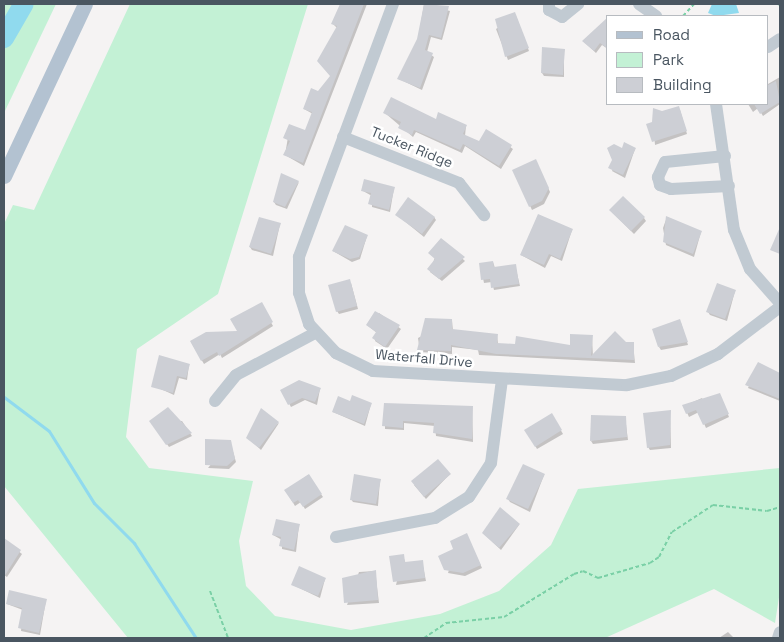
<!DOCTYPE html>
<style>
body{margin:0}
#map{position:relative;width:784px;height:642px;overflow:hidden;background:#f5f3f3;font-family:"Space Grotesk",sans-serif}
div>[style]{position:absolute}
[style*='--x']{left:calc(var(--x)*1px);top:calc(var(--y)*1px);width:calc(var(--w)*1px);rotate:calc(var(--a)*1deg)}
.green>*{inset:0;background:#c3f1d5}
.water>*{inset:0;background:#90daee}
.shadow>*{inset:0;background:#0003}
.stream>*{height:3px;margin:-1.5px;padding:0 1.5px;transform-origin:1.5px;border-radius:1.5px;background:#90daee}
.river>*{height:20px;margin:-10px;padding:0 10px;transform-origin:10px;border-radius:10px;background:#90daee}
.building>*{inset:0;background:#cdcfd5}
.path>*{height:2px;margin-top:-1px;transform-origin:0;background:repeating-linear-gradient(90deg,#7ad0a6 0 4px,transparent 0 6.5px)}
.minor>*{height:12px;margin:-6px;padding:0 6px;transform-origin:6px;border-radius:6px;background:#c1cad2}
.major>*{height:15px;margin:-7.5px;padding:0 7.5px;transform-origin:7.5px;border-radius:7.5px;background:#b3c2d1}
span{translate:-50% -50%;white-space:nowrap;text-align:center;line-height:1.15;-webkit-text-stroke:5px #fff;paint-order:stroke}
.street-label{font-size:14px;color:#4a5661}
.frame{position:absolute;inset:0;border:5px solid #4a5661;pointer-events:none}
.legend{position:absolute;left:606px;top:15px;width:162px;height:90px;box-sizing:border-box;background:#fff;border:1px solid #b7bbc0;margin:0;padding:6px 9px;list-style:none;font-size:15px;color:#4a5661}
.legend li{display:flex;align-items:center;gap:10px;height:25px}
.legend b{width:25px;border:1px solid #b7bbc0}
</style>
<div id="map">
<div class="green">
<div style="clip-path:polygon(4px 4px,56px 4px,4px 113px)"></div>
<div style="clip-path:polygon(130px 4px,308px 4px,218px 294px,137px 349px,126px 437px,149px 468px,253px 481px,239px 541px,246px 586px,275px 616px,351px 630px,440px 614px,499px 591px,551px 545px,578px 489px,780px 468px,780px 591px,775px 623px,714px 589px,605px 638px,128px 638px,4px 486px,4px 224px,13px 205px,34px 210px)"></div>
</div>
<div class="water">
<div style="clip-path:polygon(712px 4px,736px 4px,739px 13px,716px 16px,708px 13px)"></div>
</div>
<div class="shadow">
<div style="clip-path:polygon(341px 4px,367px 4px,304px 166px,285px 155px,290px 125px,306px 132px,313px 114px,304px 109px,332px 77px,337px 28px,333px 24px)"></div>
<div style="clip-path:polygon(424px 4px,450px 11px,442px 40px,431px 37px,427px 52px,434px 57px,422px 90px,399px 79px,418px 40px)"></div>
<div style="clip-path:polygon(516px 16px,529px 51px,508px 60px,496px 29px)"></div>
<div style="clip-path:polygon(608px 19px,608px 49px,602px 45px,596px 53px,583px 41px)"></div>
<div style="clip-path:polygon(564px 50px,564px 77px,544px 76px,542px 73px)"></div>
<div style="clip-path:polygon(780px 77px,780px 104px,763px 116px,758px 108px,753px 112px,748px 104px,768px 104px,768px 84px)"></div>
<div style="clip-path:polygon(680px 110px,687px 134px,655px 145px,653px 123px,662px 113px)"></div>
<div style="clip-path:polygon(385px 113px,466px 126px,465px 136px,480px 142px,487px 131px,513px 149px,501px 169px,465px 146px,462px 153px,416px 132px,413px 137px)"></div>
<div style="clip-path:polygon(635px 149px,625px 178px,612px 171px,622px 150px)"></div>
<div style="clip-path:polygon(537px 164px,550px 192px,544px 204px,532px 210px,514px 171px)"></div>
<div style="clip-path:polygon(299px 182px,287px 209px,276px 205px,274px 202px)"></div>
<div style="clip-path:polygon(394px 188px,390px 212px,372px 207px,372px 196px,363px 191px)"></div>
<div style="clip-path:polygon(613px 213px,644px 218px,646px 221px,634px 234px)"></div>
<div style="clip-path:polygon(397px 215px,434px 217px,436px 220px,424px 237px)"></div>
<div style="clip-path:polygon(667px 217px,701px 232px,694px 257px,666px 245px,663px 228px)"></div>
<div style="clip-path:polygon(280px 224px,273px 256px,252px 250px,250px 247px)"></div>
<div style="clip-path:polygon(572px 230px,562px 261px,551px 256px,545px 268px,521px 255px)"></div>
<div style="clip-path:polygon(367px 236px,360px 259px,352px 262px,333px 251px)"></div>
<div style="clip-path:polygon(441px 239px,465px 261px,442px 281px,430px 272px)"></div>
<div style="clip-path:polygon(493px 262px,495px 268px,515px 265px,520px 286px,494px 290px,492px 282px,484px 283px,480px 264px)"></div>
<div style="clip-path:polygon(351px 283px,358px 309px,339px 314px,337px 311px)"></div>
<div style="clip-path:polygon(735px 291px,727px 321px,710px 315px,708px 312px)"></div>
<div style="clip-path:polygon(261px 304px,273px 326px,222px 358px,220px 354px,204px 364px,191px 342px,239px 333px)"></div>
<div style="clip-path:polygon(379px 313px,401px 329px,387px 349px,375px 341px,377px 333px,367px 325px)"></div>
<div style="clip-path:polygon(452px 320px,453px 331px,497px 335px,498px 344px,571px 346px,592px 336px,593px 357px,633px 343px,635px 363px,479px 355px,478px 350px,452px 347px,452px 354px,420px 352px,418px 338px)"></div>
<div style="clip-path:polygon(681px 323px,688px 345px,661px 350px,659px 347px)"></div>
<div style="clip-path:polygon(759px 364px,780px 374px,780px 401px,748px 388px)"></div>
<div style="clip-path:polygon(189px 365px,187px 380px,179px 378px,174px 395px,154px 386px)"></div>
<div style="clip-path:polygon(320px 389px,317px 405px,305px 400px,291px 407px,282px 391px)"></div>
<div style="clip-path:polygon(702px 398px,704px 402px,721px 398px,729px 417px,706px 428px,699px 412px,689px 417px,684px 406px)"></div>
<div style="clip-path:polygon(371px 404px,365px 426px,333px 412px)"></div>
<div style="clip-path:polygon(385px 405px,472px 407px,473px 442px,436px 436px,435px 426px,404px 423px,404px 430px,385px 429px)"></div>
<div style="clip-path:polygon(670px 411px,671px 448px,650px 450px,648px 447px)"></div>
<div style="clip-path:polygon(552px 415px,563px 434px,537px 449px,526px 430px)"></div>
<div style="clip-path:polygon(625px 417px,628px 440px,593px 444px,591px 441px)"></div>
<div style="clip-path:polygon(151px 421px,182px 421px,192px 436px,169px 447px)"></div>
<div style="clip-path:polygon(279px 423px,261px 450px,248px 438px)"></div>
<div style="clip-path:polygon(230px 441px,236px 462px,229px 469px,208px 468px)"></div>
<div style="clip-path:polygon(450px 474px,426px 499px,414px 485px)"></div>
<div style="clip-path:polygon(308px 475px,323px 497px,305px 509px,301px 502px,295px 506px,286px 491px)"></div>
<div style="clip-path:polygon(544px 475px,530px 512px,510px 502px,508px 499px)"></div>
<div style="clip-path:polygon(380px 480px,378px 506px,353px 502px,351px 499px)"></div>
<div style="clip-path:polygon(299px 525px,296px 552px,282px 549px,282px 540px,273px 535px)"></div>
<div style="clip-path:polygon(519px 525px,501px 550px,483px 533px)"></div>
<div style="clip-path:polygon(468px 538px,482px 568px,465px 576px,448px 573px,455px 550px)"></div>
<div style="clip-path:polygon(4px 540px,22px 554px,7px 577px,4px 575px)"></div>
<div style="clip-path:polygon(403px 556px,406px 564px,422px 561px,426px 581px,396px 585px)"></div>
<div style="clip-path:polygon(375px 571px,379px 603px,347px 605px,359px 572px)"></div>
<div style="clip-path:polygon(325px 579px,320px 598px,293px 585px)"></div>
<div style="clip-path:polygon(46px 600px,40px 635px,21px 631px,23px 610px,7px 604px)"></div>
<div style="clip-path:polygon(728px 632px,734px 638px,719px 638px)"></div>
</div>
<div class="stream">
<div style="--x:4;--y:397;--w:56;--a:37.1"></div>
<div style="--x:49;--y:431;--w:85;--a:58"></div>
<div style="--x:94;--y:503;--w:57;--a:45"></div>
<div style="--x:134;--y:543;--w:113;--a:56.9"></div>
</div>
<div class="river">
<div style="--x:4;--y:38;--w:39;--a:-60"></div>
</div>
<div class="building">
<div style="clip-path:polygon(340px 4px,364px 4px,303px 163px,283px 155px,290px 141px,283px 138px,289px 124px,305px 130px,312px 112px,303px 109px,311px 88px,318px 91px,330px 76px,317px 61px,337px 26px,331px 24px)"></div>
<div style="clip-path:polygon(424px 4px,449px 6px,441px 38px,429px 35px,425px 50px,433px 53px,420px 88px,397px 79px,417px 39px)"></div>
<div style="clip-path:polygon(515px 12px,529px 48px,505px 57px,495px 19px)"></div>
<div style="clip-path:polygon(608px 17px,608px 49px,600px 43px,594px 51px,582px 41px)"></div>
<div style="clip-path:polygon(542px 47px,565px 49px,563px 75px,541px 73px)"></div>
<div style="clip-path:polygon(776px 81px,780px 102px,760px 114px,754px 104px,768px 104px,768px 85px)"></div>
<div style="clip-path:polygon(391px 97px,436px 119px,438px 112px,467px 125px,463px 134px,479px 141px,486px 129px,512px 145px,499px 166px,463px 144px,460px 150px,414px 130px,412px 135px,398px 128px,401px 122px,383px 113px)"></div>
<div style="clip-path:polygon(679px 106px,687px 131px,652px 142px,646px 124px,652px 122px,653px 108px,662px 111px)"></div>
<div style="clip-path:polygon(624px 142px,636px 148px,623px 175px,608px 168px,612px 160px,607px 148px,614px 144px,622px 148px)"></div>
<div style="clip-path:polygon(536px 159px,549px 188px,542px 201px,529px 207px,512px 170px)"></div>
<div style="clip-path:polygon(281px 173px,299px 181px,285px 207px,273px 202px)"></div>
<div style="clip-path:polygon(364px 179px,395px 187px,389px 210px,368px 204px,371px 193px,361px 191px)"></div>
<div style="clip-path:polygon(623px 196px,645px 217px,631px 231px,609px 210px)"></div>
<div style="clip-path:polygon(408px 197px,435px 217px,422px 234px,395px 215px)"></div>
<div style="clip-path:polygon(538px 214px,573px 229px,560px 259px,549px 254px,544px 265px,520px 255px)"></div>
<div style="clip-path:polygon(666px 216px,702px 231px,693px 254px,663px 242px)"></div>
<div style="clip-path:polygon(259px 217px,281px 223px,271px 254px,249px 247px)"></div>
<div style="clip-path:polygon(345px 225px,368px 235px,359px 257px,350px 259px,332px 251px)"></div>
<div style="clip-path:polygon(780px 227px,780px 254px,770px 250px)"></div>
<div style="clip-path:polygon(441px 238px,465px 257px,439px 279px,427px 269px,435px 259px,428px 253px)"></div>
<div style="clip-path:polygon(493px 261px,494px 267px,516px 264px,519px 284px,491px 288px,490px 279px,481px 280px,479px 263px)"></div>
<div style="clip-path:polygon(350px 279px,357px 306px,336px 312px,328px 285px)"></div>
<div style="clip-path:polygon(717px 283px,736px 290px,725px 319px,706px 312px)"></div>
<div style="clip-path:polygon(262px 302px,273px 322px,219px 356px,217px 352px,201px 361px,190px 341px,206px 332px,237px 331px,230px 319px)"></div>
<div style="clip-path:polygon(375px 311px,400px 325px,385px 347px,372px 338px,376px 332px,366px 325px)"></div>
<div style="clip-path:polygon(425px 318px,452px 319px,452px 329px,498px 334px,497px 343px,515px 344px,516px 336px,570px 345px,570px 334px,593px 335px,591px 356px,615px 331px,626px 342px,634px 342px,634px 360px,496px 354px,451px 345px,451px 351px,417px 350px)"></div>
<div style="clip-path:polygon(680px 319px,688px 342px,658px 347px,652px 329px)"></div>
<div style="clip-path:polygon(159px 355px,190px 364px,186px 378px,177px 376px,173px 393px,151px 387px)"></div>
<div style="clip-path:polygon(758px 362px,780px 373px,780px 399px,745px 385px)"></div>
<div style="clip-path:polygon(299px 380px,321px 388px,315px 402px,302px 398px,288px 405px,280px 390px)"></div>
<div style="clip-path:polygon(720px 393px,729px 414px,703px 425px,696px 410px,686px 414px,682px 405px)"></div>
<div style="clip-path:polygon(352px 395px,372px 403px,364px 424px,332px 412px,338px 396px,350px 401px)"></div>
<div style="clip-path:polygon(384px 403px,473px 406px,472px 439px,433px 433px,434px 423px,403px 421px,403px 428px,382px 426px)"></div>
<div style="clip-path:polygon(168px 407px,192px 433px,166px 445px,149px 421px)"></div>
<div style="clip-path:polygon(261px 408px,279px 422px,259px 448px,246px 438px)"></div>
<div style="clip-path:polygon(671px 410px,670px 445px,647px 448px,643px 413px)"></div>
<div style="clip-path:polygon(552px 413px,562px 430px,535px 447px,524px 430px)"></div>
<div style="clip-path:polygon(591px 415px,626px 416px,627px 437px,590px 441px)"></div>
<div style="clip-path:polygon(205px 439px,231px 440px,235px 459px,227px 466px,205px 465px)"></div>
<div style="clip-path:polygon(438px 459px,451px 474px,424px 497px,411px 481px)"></div>
<div style="clip-path:polygon(523px 464px,545px 474px,528px 509px,506px 499px)"></div>
<div style="clip-path:polygon(309px 474px,322px 494px,303px 507px,298px 500px,293px 503px,284px 490px)"></div>
<div style="clip-path:polygon(354px 474px,381px 479px,376px 504px,350px 500px)"></div>
<div style="clip-path:polygon(500px 507px,520px 524px,499px 548px,482px 533px)"></div>
<div style="clip-path:polygon(276px 519px,300px 524px,294px 550px,279px 546px,281px 537px,272px 535px)"></div>
<div style="clip-path:polygon(467px 533px,481px 565px,463px 573px,444px 570px,438px 556px,453px 549px,450px 541px)"></div>
<div style="clip-path:polygon(4px 538px,21px 550px,4px 577px)"></div>
<div style="clip-path:polygon(404px 554px,405px 562px,423px 560px,425px 578px,393px 582px,389px 556px)"></div>
<div style="clip-path:polygon(299px 566px,326px 578px,318px 596px,291px 585px)"></div>
<div style="clip-path:polygon(376px 570px,378px 600px,344px 603px,342px 578px)"></div>
<div style="clip-path:polygon(9px 590px,47px 599px,39px 633px,18px 628px,22px 608px,6px 604px)"></div>
</div>
<div class="path">
<div style="--x:778;--y:4;--w:2;--a:27"></div>
<div style="--x:683;--y:16;--w:16;--a:-47"></div>
<div style="--x:210;--y:591;--w:50;--a:69"></div>
<div style="--x:424;--y:638;--w:27;--a:-34"></div>
<div style="--x:446;--y:623;--w:58;--a:-5.9"></div>
<div style="--x:504;--y:617;--w:82;--a:-31.6"></div>
<div style="--x:574;--y:574;--w:9;--a:-18"></div>
<div style="--x:583;--y:571;--w:17;--a:25"></div>
<div style="--x:598;--y:578;--w:54;--a:-16.1"></div>
<div style="--x:650;--y:563;--w:11;--a:-34"></div>
<div style="--x:659;--y:557;--w:28;--a:-63"></div>
<div style="--x:672;--y:532;--w:49;--a:-33.4"></div>
<div style="--x:713;--y:505;--w:54;--a:6.3"></div>
<div style="--x:767;--y:511;--w:14;--a:-17"></div>
</div>
<div class="minor">
<div style="--x:393;--y:4;--w:270;--a:110.4"></div>
<div style="--x:299;--y:257;--w:36;--a:90"></div>
<div style="--x:299;--y:293;--w:33;--a:72"></div>
<div style="--x:309;--y:324;--w:40;--a:47"></div>
<div style="--x:336;--y:353;--w:41;--a:25.9"></div>
<div style="--x:373;--y:371;--w:254;--a:3.2"></div>
<div style="--x:627;--y:385;--w:45;--a:-11.6"></div>
<div style="--x:671;--y:376;--w:52;--a:-25.1"></div>
<div style="--x:718;--y:354;--w:78;--a:-37.2"></div>
<div style="--x:549;--y:4;--w:6;--a:90"></div>
<div style="--x:549;--y:10;--w:15;--a:28"></div>
<div style="--x:562;--y:17;--w:21;--a:-39"></div>
<div style="--x:639;--y:4;--w:21;--a:35"></div>
<div style="--x:768;--y:47;--w:14;--a:-34"></div>
<div style="--x:716;--y:104;--w:127;--a:81.9"></div>
<div style="--x:734;--y:230;--w:42;--a:67.7"></div>
<div style="--x:750;--y:269;--w:45;--a:48.6"></div>
<div style="--x:343;--y:137;--w:125;--a:21.6"></div>
<div style="--x:459;--y:183;--w:41;--a:52"></div>
<div style="--x:725;--y:156;--w:60;--a:174.3"></div>
<div style="--x:665;--y:162;--w:17;--a:115"></div>
<div style="--x:658;--y:177;--w:8;--a:76"></div>
<div style="--x:660;--y:185;--w:12;--a:20"></div>
<div style="--x:671;--y:189;--w:58;--a:-3"></div>
<div style="--x:215;--y:401;--w:33;--a:-51"></div>
<div style="--x:236;--y:375;--w:89;--a:-28"></div>
<div style="--x:336;--y:537;--w:101;--a:-10.9"></div>
<div style="--x:435;--y:518;--w:40;--a:-32"></div>
<div style="--x:469;--y:497;--w:40;--a:-57.1"></div>
<div style="--x:491;--y:463;--w:84;--a:-82.5"></div>
<div style="--x:778;--y:638;--w:6;--a:-72"></div>
</div>
<div class="major">
<div style="--x:4;--y:176;--w:190;--a:-64.8"></div>
</div>
<div class="street-label">
<span style="left:412px;top:147px;rotate:22deg">Tucker Ridge</span>
<span style="left:424px;top:358px;rotate:5deg">Waterfall Drive</span>
</div>
<div class="frame"></div>
<ul class="legend">
<li><b style="height:6px;background:#b3c2d1"></b>Road</li>
<li><b style="height:14px;background:#c3f1d5"></b>Park</li>
<li><b style="height:14px;background:#cdcfd5"></b>Building</li>
</ul>
</div>
